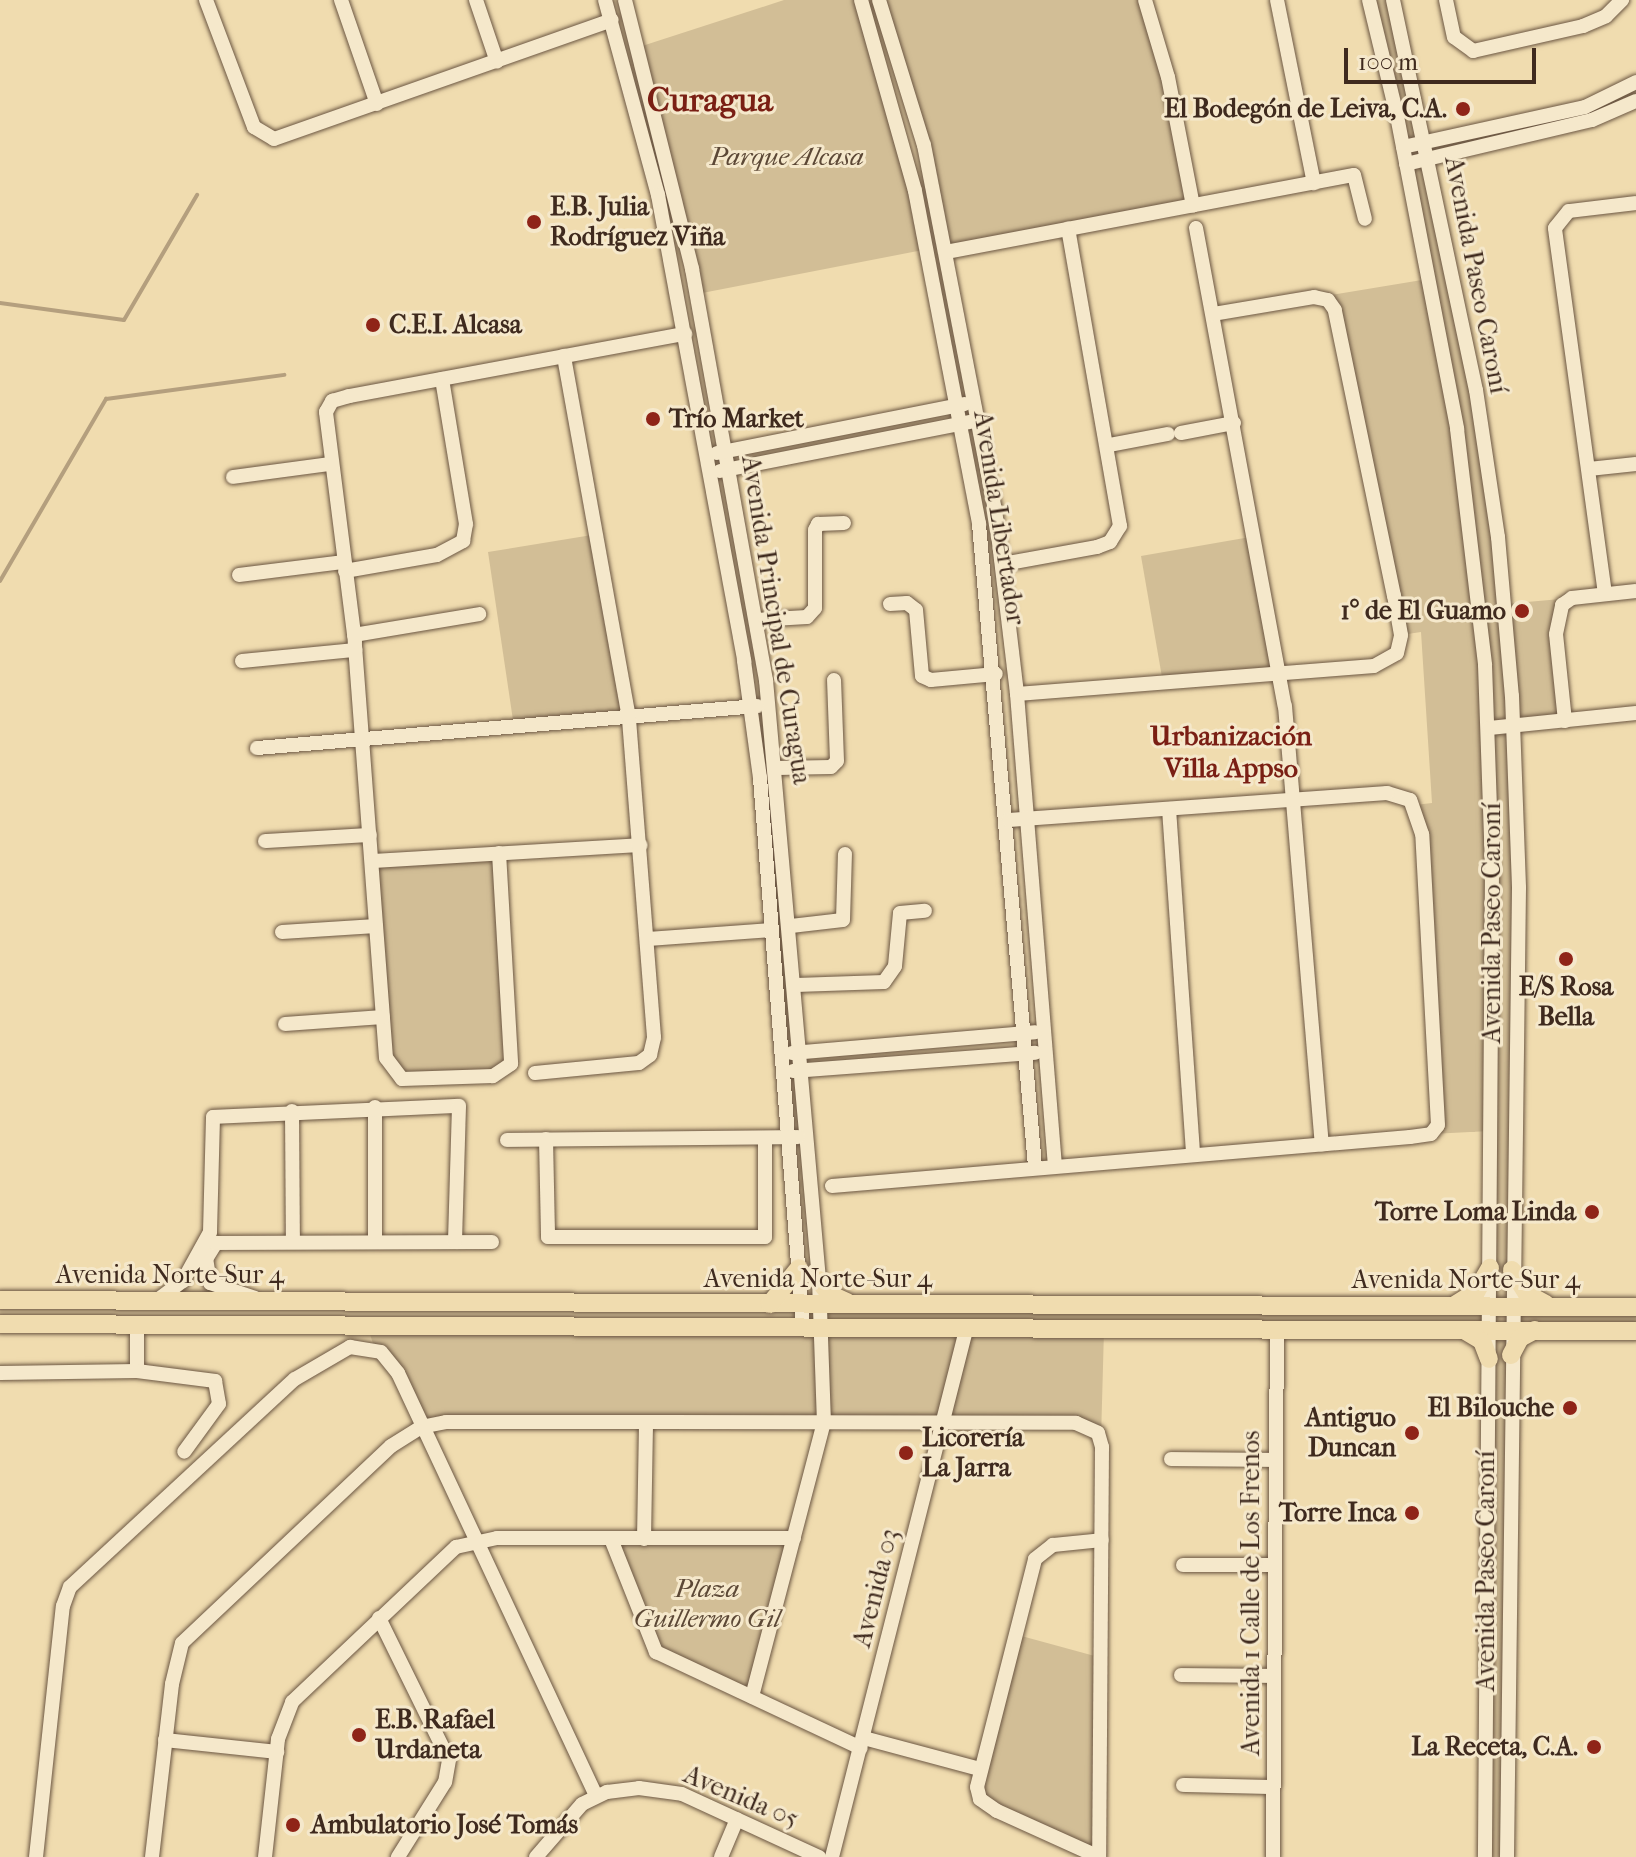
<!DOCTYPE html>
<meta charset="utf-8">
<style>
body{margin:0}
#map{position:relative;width:1636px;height:1857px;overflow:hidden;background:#f0dcaf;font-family:"IM FELL French Canon",serif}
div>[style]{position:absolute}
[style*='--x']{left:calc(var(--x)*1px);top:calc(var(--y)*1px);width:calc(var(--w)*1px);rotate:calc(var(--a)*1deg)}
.green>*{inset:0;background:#d2be96}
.stream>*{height:4px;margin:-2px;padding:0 2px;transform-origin:2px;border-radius:2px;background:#b49f7e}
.roads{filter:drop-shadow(0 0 2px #6b5642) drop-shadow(0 0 2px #6b5642)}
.minor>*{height:14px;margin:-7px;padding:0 7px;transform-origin:7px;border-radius:7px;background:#f5e8cb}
.major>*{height:18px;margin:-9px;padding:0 9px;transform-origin:9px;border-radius:9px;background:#f0dcaf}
.dots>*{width:22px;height:22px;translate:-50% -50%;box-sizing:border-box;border:4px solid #f5e8cb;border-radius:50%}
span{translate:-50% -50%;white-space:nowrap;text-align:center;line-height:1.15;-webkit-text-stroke:6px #f5e8cb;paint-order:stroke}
.poi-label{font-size:26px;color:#3f2a1e;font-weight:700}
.right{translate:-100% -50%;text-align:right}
.left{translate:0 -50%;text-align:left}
.park-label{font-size:26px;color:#5c4836;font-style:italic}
.street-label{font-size:26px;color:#3f2a1e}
.neighbourhood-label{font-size:28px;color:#7a1f14;font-weight:700}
.district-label{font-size:34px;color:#7a1f14;font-weight:700}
.scale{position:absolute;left:1344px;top:48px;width:192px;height:36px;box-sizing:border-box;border:4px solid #3f2a1e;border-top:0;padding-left:10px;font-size:24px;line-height:28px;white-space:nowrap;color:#3f2a1e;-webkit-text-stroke:6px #f5e8cb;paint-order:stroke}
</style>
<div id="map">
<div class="green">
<div style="clip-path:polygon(784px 0,861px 0,928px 249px,697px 294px,639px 47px)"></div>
<div style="clip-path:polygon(879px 0,1145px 0,1193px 206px,946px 252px)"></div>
<div style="clip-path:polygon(evenodd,1369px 0,1393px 0,1425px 143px,1546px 117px,1636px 82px,1636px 101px,1429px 159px,1464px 324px,1506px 604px,1572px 598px,1562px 605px,1565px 721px,1514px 726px,1511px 1306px,1636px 1307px,1636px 1331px,1512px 1330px,1507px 1857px,1485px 1857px,1489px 1330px,1104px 1330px,1101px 1439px,1092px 1428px,421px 1427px,398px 1373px,375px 1349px,367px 1326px,822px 1328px,821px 1305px,1490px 1306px,1490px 1131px,1431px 1134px,1435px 1130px,1415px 805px,1432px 803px,1421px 632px,1401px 635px,1345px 337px,1319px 297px,1428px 279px,1406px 164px,1428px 159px,1425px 143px,1403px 147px,1369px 0,1490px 1306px,1511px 1306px,1511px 1330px,1489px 1329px,1490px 1306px)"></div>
<div style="clip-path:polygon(598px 534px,629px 718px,514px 727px,488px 552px)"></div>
<div style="clip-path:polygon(1256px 536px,1280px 675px,1163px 683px,1141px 556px)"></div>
<div style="clip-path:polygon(499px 853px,509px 1069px,393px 1073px,372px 861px)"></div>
<div style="clip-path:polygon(794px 1538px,752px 1697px,662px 1656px,611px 1539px)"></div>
<div style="clip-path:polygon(1014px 1634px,1102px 1658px,1099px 1857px,986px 1805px,980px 1769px)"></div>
</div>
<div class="stream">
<div style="--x:0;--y:303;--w:125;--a:7.8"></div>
<div style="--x:124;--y:320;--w:145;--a:-59.7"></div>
<div style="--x:0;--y:581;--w:211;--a:-59.8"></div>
<div style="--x:106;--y:399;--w:180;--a:-7.7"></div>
</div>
<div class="roads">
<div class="minor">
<div style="--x:206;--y:0;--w:136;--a:69.3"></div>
<div style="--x:254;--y:127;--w:23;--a:31"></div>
<div style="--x:274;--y:139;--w:358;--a:-19.4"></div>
<div style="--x:341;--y:0;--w:110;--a:70.9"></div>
<div style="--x:476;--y:0;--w:65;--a:71.3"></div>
<div style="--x:605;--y:0;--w:202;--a:74.8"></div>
<div style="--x:658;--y:195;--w:474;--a:79.5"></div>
<div style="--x:744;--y:661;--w:118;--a:82.2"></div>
<div style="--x:760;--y:778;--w:552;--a:85.53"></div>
<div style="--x:625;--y:0;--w:277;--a:76"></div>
<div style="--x:692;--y:269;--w:418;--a:79.8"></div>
<div style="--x:766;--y:680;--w:602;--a:84.95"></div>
<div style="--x:819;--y:1280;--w:142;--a:88"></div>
<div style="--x:824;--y:1422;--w:284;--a:104.7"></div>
<div style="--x:861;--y:0;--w:198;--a:74.2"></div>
<div style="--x:915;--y:191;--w:339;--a:79.1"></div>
<div style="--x:979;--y:524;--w:645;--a:85.02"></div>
<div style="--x:879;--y:0;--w:152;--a:72.8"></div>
<div style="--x:924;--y:145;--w:371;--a:79"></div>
<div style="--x:995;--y:509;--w:186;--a:83.2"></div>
<div style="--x:1017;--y:694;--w:473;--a:85.4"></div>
<div style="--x:1145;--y:0;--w:80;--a:73.4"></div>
<div style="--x:1168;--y:77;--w:131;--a:79"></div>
<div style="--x:1277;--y:0;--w:187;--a:78.6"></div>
<div style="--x:1369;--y:0;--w:119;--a:76.4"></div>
<div style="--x:1397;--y:116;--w:319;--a:79.1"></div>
<div style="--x:1457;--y:429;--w:238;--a:83.2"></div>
<div style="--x:1485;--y:665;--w:205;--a:88"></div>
<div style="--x:1492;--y:870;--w:987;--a:90.41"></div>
<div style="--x:1393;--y:0;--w:399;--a:78"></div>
<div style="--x:1476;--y:390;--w:149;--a:81.5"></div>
<div style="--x:1498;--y:537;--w:160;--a:85"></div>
<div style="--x:1512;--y:696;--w:192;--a:87.9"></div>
<div style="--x:1519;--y:888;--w:969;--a:90.71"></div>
<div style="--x:1446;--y:0;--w:38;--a:78"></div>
<div style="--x:1454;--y:37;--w:24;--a:36"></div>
<div style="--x:1473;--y:51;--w:113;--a:-12.8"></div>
<div style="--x:1583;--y:26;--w:25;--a:-23"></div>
<div style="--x:1606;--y:16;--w:23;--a:-45"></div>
<div style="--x:1403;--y:147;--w:186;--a:-12.4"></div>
<div style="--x:1585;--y:107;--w:57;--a:-26.1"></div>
<div style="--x:1406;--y:164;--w:191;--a:-13.3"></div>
<div style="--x:1592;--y:120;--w:48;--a:-23.4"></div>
<div style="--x:1196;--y:228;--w:486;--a:79.5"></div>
<div style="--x:1285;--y:706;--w:440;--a:85.2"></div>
<div style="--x:946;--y:252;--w:415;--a:-10.7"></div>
<div style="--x:1354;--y:175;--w:45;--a:76"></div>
<div style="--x:1181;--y:433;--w:54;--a:-10.7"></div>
<div style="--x:1109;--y:445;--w:60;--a:-10.6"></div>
<div style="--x:717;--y:453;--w:252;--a:-11.2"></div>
<div style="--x:1589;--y:469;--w:47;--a:-6.1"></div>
<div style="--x:720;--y:471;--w:255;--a:-11.1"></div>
<div style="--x:233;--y:477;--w:97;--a:-7.7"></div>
<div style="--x:1003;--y:564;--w:96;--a:-10.3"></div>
<div style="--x:1097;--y:547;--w:14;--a:-21"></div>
<div style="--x:1110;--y:542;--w:19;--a:-58"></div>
<div style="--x:1120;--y:526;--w:302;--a:-99.9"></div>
<div style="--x:345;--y:571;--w:93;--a:-9.9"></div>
<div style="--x:437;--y:555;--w:30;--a:-28"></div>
<div style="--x:463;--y:541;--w:17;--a:-80"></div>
<div style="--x:466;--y:524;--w:147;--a:-99.4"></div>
<div style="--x:239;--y:575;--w:106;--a:-7.1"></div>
<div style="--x:1605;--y:594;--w:369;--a:-97.8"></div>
<div style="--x:1555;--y:228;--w:22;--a:-51"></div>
<div style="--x:1569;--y:211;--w:67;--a:-6.8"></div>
<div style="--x:890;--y:604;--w:17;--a:-3"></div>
<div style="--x:907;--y:603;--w:11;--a:38"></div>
<div style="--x:916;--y:610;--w:66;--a:84.8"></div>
<div style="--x:922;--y:676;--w:10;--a:24"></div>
<div style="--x:931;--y:680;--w:65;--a:-5.3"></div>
<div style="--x:756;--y:620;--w:51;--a:-3.4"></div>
<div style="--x:807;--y:617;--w:12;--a:-48"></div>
<div style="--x:815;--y:608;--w:78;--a:-90"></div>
<div style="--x:815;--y:530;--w:7;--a:-63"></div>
<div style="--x:818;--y:524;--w:26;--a:-2"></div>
<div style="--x:354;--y:635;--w:127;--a:-9.5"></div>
<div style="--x:242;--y:661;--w:114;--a:-5.6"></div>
<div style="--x:1017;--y:694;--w:358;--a:-4.5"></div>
<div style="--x:1374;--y:666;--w:26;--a:-29"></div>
<div style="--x:1397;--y:653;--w:18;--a:-77"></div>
<div style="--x:1401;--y:635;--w:40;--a:-100"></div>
<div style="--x:1394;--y:596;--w:292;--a:-101.7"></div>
<div style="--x:1335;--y:310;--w:12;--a:-125"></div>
<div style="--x:1328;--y:300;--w:14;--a:-168"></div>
<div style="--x:1314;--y:297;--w:102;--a:170.4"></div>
<div style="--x:1565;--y:721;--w:87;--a:-95.9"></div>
<div style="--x:1556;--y:634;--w:30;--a:-78"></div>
<div style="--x:1562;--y:605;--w:12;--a:-35"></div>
<div style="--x:1572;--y:598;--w:64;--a:-6.2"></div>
<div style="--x:1489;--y:728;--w:148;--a:-5.8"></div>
<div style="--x:257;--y:748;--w:502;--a:-4.8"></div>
<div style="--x:777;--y:768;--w:54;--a:-1.1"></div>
<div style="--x:831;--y:767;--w:8;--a:-45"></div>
<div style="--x:837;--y:761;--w:81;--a:-92.1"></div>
<div style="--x:1169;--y:809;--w:345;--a:86"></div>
<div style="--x:265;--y:841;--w:105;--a:-3.3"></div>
<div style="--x:499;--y:853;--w:211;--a:86.7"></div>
<div style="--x:511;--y:1064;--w:22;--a:146"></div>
<div style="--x:493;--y:1076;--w:91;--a:178.1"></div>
<div style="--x:402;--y:1079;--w:26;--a:-127"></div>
<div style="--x:386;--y:1058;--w:417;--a:-94.3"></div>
<div style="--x:355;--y:642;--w:232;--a:-97.2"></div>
<div style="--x:326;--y:412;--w:13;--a:-61"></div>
<div style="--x:332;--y:401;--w:18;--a:-16"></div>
<div style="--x:349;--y:396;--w:342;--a:-10.5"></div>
<div style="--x:372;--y:861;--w:269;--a:-3.4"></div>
<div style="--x:791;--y:926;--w:52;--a:-6.6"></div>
<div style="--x:843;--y:920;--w:66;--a:-88.3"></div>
<div style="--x:282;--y:932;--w:94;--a:-3.7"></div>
<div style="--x:648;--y:939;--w:124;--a:-4.2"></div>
<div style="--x:796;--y:985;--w:88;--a:-2"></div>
<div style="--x:884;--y:982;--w:19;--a:-55"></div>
<div style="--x:895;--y:966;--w:53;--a:-84.6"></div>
<div style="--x:900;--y:913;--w:25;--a:-5"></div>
<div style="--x:285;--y:1024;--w:98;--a:-4.1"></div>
<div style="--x:792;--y:1053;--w:244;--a:-4.9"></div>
<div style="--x:793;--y:1071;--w:243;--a:-4.3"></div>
<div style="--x:535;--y:1073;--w:104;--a:-5.5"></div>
<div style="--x:639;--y:1063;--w:14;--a:-36"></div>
<div style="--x:650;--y:1055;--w:18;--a:-77"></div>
<div style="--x:654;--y:1037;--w:320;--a:-94.5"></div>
<div style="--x:629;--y:718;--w:368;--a:-100.2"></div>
<div style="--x:292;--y:1111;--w:130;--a:89.6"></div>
<div style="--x:546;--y:1139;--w:98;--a:88.8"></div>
<div style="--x:548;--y:1237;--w:217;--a:0"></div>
<div style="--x:765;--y:1237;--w:99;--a:-90"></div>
<div style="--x:507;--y:1140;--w:291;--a:-0.6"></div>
<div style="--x:832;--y:1186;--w:580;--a:-4.85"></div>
<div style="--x:1410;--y:1137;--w:21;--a:-8"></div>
<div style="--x:1431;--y:1134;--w:11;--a:-52"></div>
<div style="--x:1438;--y:1125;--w:291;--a:-93.1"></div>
<div style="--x:1422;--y:834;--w:36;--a:-109"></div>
<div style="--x:1410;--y:800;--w:24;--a:-163"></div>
<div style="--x:1387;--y:793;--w:379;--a:175.9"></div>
<div style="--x:375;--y:1241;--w:134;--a:-90"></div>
<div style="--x:255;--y:1298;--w:47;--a:-161.6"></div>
<div style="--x:210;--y:1283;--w:24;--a:-99"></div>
<div style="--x:206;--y:1259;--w:19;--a:-58"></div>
<div style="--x:216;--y:1243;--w:276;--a:-0.2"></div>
<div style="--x:156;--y:1301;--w:34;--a:-37"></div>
<div style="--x:183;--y:1281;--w:56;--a:-61.1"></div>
<div style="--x:210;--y:1232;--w:115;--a:-88.5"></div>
<div style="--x:213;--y:1117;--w:246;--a:-2.6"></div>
<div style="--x:459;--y:1106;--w:136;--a:91.7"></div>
<div style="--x:137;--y:1325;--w:46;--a:90"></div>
<div style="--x:0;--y:1373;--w:137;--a:-0.8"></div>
<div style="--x:137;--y:1371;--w:79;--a:7.3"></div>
<div style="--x:215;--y:1381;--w:23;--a:80"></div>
<div style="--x:219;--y:1404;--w:59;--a:126.1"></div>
<div style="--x:1171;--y:1459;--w:105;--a:0.5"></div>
<div style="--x:611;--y:1539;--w:122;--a:68.3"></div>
<div style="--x:656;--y:1652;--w:226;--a:25.1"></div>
<div style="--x:644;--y:1539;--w:117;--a:-89"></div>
<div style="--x:1183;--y:1565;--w:92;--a:0"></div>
<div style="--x:379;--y:1618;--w:158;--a:63.8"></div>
<div style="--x:449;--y:1760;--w:22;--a:100"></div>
<div style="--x:445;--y:1782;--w:89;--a:122.1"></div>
<div style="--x:1181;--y:1675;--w:93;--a:0.6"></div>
<div style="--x:864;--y:1738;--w:120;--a:15"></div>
<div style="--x:165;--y:1740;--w:113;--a:6.1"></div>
<div style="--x:1183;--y:1785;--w:90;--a:1.3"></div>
<div style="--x:36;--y:1857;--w:252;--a:-83.9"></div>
<div style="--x:63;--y:1606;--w:20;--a:-70"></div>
<div style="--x:70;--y:1587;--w:306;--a:-42.8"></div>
<div style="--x:295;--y:1379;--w:64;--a:-30.2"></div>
<div style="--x:350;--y:1347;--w:31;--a:9"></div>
<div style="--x:381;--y:1352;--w:27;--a:51"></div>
<div style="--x:398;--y:1373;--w:467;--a:64.9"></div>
<div style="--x:152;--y:1857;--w:174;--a:-83.4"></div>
<div style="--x:172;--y:1684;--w:42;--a:-76.3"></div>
<div style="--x:182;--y:1643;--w:287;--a:-43.3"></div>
<div style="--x:391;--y:1446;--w:36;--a:-32"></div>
<div style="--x:421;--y:1427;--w:25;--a:-11"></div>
<div style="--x:446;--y:1422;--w:218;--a:0"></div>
<div style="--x:664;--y:1422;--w:412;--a:0.1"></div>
<div style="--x:1076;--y:1423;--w:24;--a:24"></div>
<div style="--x:1098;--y:1433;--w:15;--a:74"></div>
<div style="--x:1102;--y:1447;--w:410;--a:90.4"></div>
<div style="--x:265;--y:1857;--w:119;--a:-83.7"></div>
<div style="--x:278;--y:1739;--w:40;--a:-69"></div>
<div style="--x:292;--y:1702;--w:226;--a:-43.4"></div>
<div style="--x:456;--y:1547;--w:42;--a:-12.4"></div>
<div style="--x:497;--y:1538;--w:297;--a:0"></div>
<div style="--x:536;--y:1857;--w:70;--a:-49"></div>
<div style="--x:582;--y:1804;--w:28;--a:-26"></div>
<div style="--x:607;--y:1792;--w:32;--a:-7"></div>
<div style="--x:639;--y:1788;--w:43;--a:7.9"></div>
<div style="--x:682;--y:1794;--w:151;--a:24.7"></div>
<div style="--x:721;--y:1857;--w:41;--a:-67.2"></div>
<div style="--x:832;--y:1857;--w:544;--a:-75.73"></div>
<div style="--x:1099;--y:1857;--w:112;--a:-155.7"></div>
<div style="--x:997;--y:1811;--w:21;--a:-145"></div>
<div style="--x:980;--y:1799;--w:12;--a:-104"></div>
<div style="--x:977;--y:1787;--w:235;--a:-75.7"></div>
<div style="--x:1035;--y:1559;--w:23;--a:-38"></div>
<div style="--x:1053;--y:1545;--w:49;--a:-5.8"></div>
<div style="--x:1273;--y:1857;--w:527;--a:-89.57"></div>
</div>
<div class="major">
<div style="--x:1512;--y:1270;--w:28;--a:58"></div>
<div style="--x:1527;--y:1294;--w:21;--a:28"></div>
<div style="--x:819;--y:1280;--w:17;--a:54"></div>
<div style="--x:829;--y:1294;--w:20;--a:24"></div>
<div style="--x:0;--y:1300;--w:1636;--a:0.25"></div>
<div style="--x:770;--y:1304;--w:46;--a:-51.1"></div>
<div style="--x:1455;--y:1305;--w:25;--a:-32"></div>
<div style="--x:1476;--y:1292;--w:28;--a:-60"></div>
<div style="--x:0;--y:1324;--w:1636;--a:0.25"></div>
<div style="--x:1464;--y:1330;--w:21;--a:31"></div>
<div style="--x:1482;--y:1341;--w:19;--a:69"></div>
<div style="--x:1511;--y:1355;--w:19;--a:-62"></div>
<div style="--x:1520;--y:1338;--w:17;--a:-28"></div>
</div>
</div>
<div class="dots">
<div style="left:1463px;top:109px;background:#8f2418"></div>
<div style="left:534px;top:222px;background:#8f2418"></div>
<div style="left:373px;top:325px;background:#8f2418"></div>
<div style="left:653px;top:419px;background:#8f2418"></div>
<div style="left:1522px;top:611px;background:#8f2418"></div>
<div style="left:1566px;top:959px;background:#8f2418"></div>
<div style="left:1592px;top:1212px;background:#8f2418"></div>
<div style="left:1570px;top:1408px;background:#8f2418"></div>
<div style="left:1412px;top:1433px;background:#8f2418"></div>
<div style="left:906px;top:1453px;background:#8f2418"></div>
<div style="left:1412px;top:1513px;background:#8f2418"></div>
<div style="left:359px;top:1735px;background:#8f2418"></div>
<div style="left:1594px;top:1747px;background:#8f2418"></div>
<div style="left:293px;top:1825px;background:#8f2418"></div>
</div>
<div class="poi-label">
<span class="right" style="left:1447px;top:109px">El Bodegón de Leiva, C.A.</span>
<span class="left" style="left:550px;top:222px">E.B. Julia<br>Rodríguez Viña</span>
<span class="left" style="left:389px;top:325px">C.E.I. Alcasa</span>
<span class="left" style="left:669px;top:419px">Trío Market</span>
<span class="right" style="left:1506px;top:611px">1° de El Guamo</span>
<span style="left:1566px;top:1002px">E/S Rosa<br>Bella</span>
<span class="right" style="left:1576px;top:1212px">Torre Loma Linda</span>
<span class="right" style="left:1554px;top:1408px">El Bilouche</span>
<span class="right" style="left:1396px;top:1433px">Antiguo<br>Duncan</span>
<span class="left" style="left:922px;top:1453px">Licorería<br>La Jarra</span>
<span class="right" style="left:1396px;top:1513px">Torre Inca</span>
<span class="left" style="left:375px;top:1735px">E.B. Rafael<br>Urdaneta</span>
<span class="right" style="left:1578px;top:1747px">La Receta, C.A.</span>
<span class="left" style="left:311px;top:1825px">Ambulatorio José Tomás</span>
</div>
<div class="park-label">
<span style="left:787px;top:157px">Parque Alcasa</span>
<span style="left:707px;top:1604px">Plaza<br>Guillermo Gil</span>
</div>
<div class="street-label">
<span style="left:1476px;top:275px;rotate:79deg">Avenida Paseo Caroní</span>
<span style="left:999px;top:518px;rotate:81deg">Avenida Libertador</span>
<span style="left:776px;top:620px;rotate:81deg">Avenida Principal de Curagua</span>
<span style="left:1492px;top:923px;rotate:-90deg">Avenida Paseo Caroní</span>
<span style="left:170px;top:1275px">Avenida Norte-Sur 4</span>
<span style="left:818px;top:1279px">Avenida Norte-Sur 4</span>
<span style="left:1466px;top:1280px">Avenida Norte-Sur 4</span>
<span style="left:1486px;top:1571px;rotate:-90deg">Avenida Paseo Caroní</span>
<span style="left:876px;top:1588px;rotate:-76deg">Avenida 03</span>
<span style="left:1251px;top:1593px;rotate:-90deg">Avenida 1 Calle de Los Frenos</span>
<span style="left:741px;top:1797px;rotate:23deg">Avenida 05</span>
</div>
<div class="neighbourhood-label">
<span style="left:1231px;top:752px">Urbanización<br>Villa Appso</span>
</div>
<div class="district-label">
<span style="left:710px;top:101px">Curagua</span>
</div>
<div class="scale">100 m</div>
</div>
